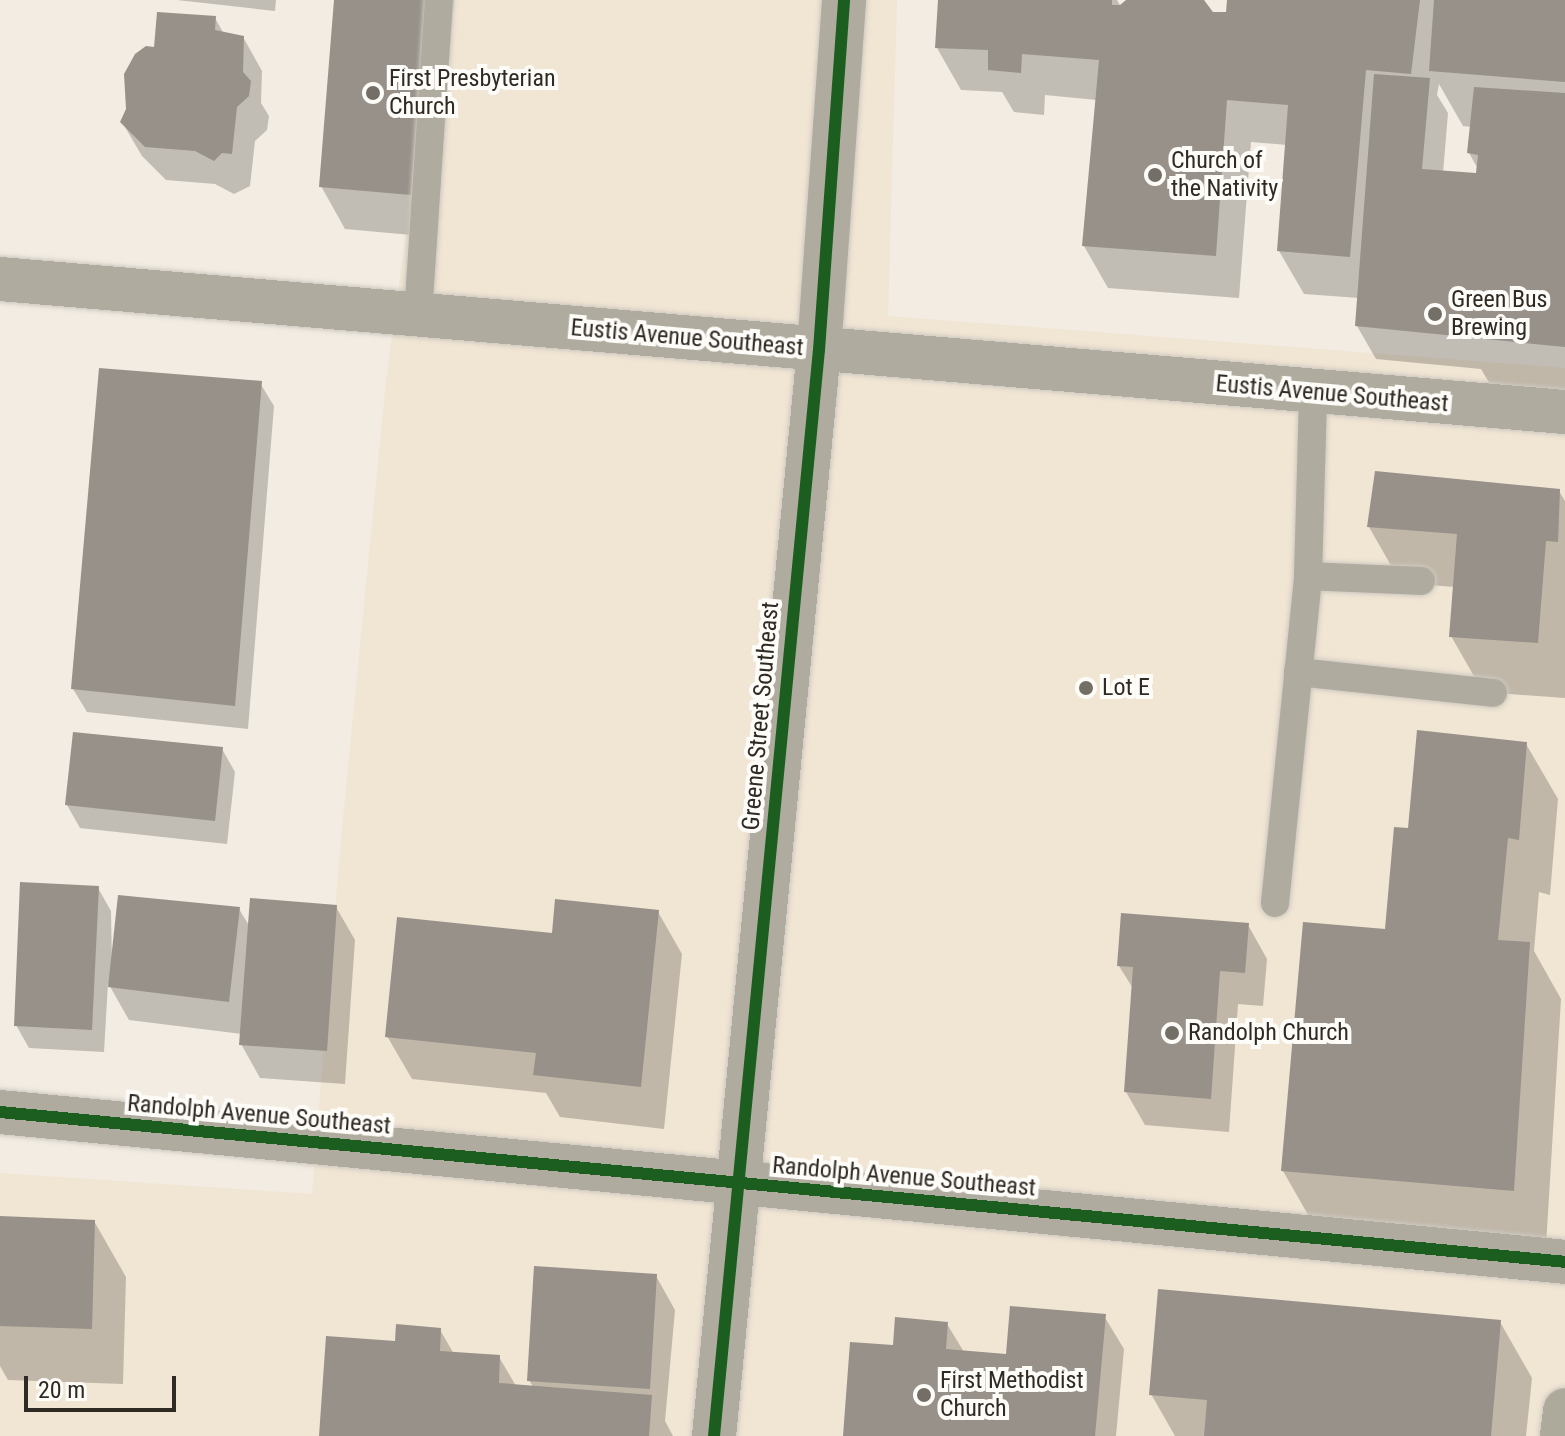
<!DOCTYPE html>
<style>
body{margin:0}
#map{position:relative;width:1565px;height:1436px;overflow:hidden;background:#f2ece2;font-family:"Roboto Condensed",sans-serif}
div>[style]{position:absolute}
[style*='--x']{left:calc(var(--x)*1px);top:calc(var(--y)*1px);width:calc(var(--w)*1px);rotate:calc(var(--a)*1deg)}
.built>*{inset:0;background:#f1e5d3}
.shadow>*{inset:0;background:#0003}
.building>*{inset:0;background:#97918a}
.roads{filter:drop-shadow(0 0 2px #cdc8c1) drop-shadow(0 0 2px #cdc8c1)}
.lane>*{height:28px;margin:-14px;padding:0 14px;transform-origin:14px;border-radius:14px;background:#afab9e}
.street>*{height:44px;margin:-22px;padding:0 22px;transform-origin:22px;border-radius:22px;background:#afab9e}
.secondary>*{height:44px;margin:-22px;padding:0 22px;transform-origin:22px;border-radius:22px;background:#adaa9b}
.cycleway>*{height:12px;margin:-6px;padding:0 6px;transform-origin:6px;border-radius:6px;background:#1b5e20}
.dots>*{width:22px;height:22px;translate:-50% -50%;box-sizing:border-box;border:4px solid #fefcf8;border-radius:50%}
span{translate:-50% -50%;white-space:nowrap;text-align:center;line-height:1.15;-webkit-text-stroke:8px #fefcf8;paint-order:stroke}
.poi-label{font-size:24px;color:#2f2a23}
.left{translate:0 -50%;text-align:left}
.street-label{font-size:24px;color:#2f2a23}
.scale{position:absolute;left:24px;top:1376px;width:152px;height:36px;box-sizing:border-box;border:4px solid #2f2a23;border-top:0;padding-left:10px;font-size:24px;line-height:28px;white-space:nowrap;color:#2f2a23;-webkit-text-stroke:6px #fefcf8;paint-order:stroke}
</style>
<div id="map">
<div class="built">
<div style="clip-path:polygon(426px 0,897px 0,888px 316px,1565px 368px,1565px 1436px,0 1436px,0 1173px,312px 1194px,340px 849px,386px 381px,411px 195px)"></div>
</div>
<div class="shadow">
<div style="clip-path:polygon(177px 0,276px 0,275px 11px)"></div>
<div style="clip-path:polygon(336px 0,454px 0,434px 237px,345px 229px,321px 186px)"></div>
<div style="clip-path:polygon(evenodd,940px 0,1117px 0,1121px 7px,1129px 0,1202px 0,1212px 14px,1228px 14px,1229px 0,1565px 0,1565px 399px,1494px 391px,1481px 369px,1376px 359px,1357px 326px,1359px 298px,1304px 294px,1279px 251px,1287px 145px,1251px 142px,1239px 298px,1108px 288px,1084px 246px,1097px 100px,1045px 95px,1044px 115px,1014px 112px,1002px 92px,961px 90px,937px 48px,940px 0,1439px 84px,1463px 126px,1472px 127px,1469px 153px,1478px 169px,1477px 180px,1443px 173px,1448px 113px,1437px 95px,1439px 84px)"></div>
<div style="clip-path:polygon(215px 18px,224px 34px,243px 37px,262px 71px,261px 103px,269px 116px,267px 130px,255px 141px,250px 186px,234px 194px,215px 184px,166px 180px,142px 156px,122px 122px,155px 50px)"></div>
<div style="clip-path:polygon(260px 383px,274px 406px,248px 729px,87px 712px,73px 689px)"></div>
<div style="clip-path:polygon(1559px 491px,1565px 501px,1565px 698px,1483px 692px,1451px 636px,1455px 587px,1401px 583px,1369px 527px)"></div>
<div style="clip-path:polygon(1526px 744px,1558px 799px,1550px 895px,1539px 892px,1534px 951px,1561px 999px,1546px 1246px,1315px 1227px,1283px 1171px,1387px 931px,1410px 831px)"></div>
<div style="clip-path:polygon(222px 749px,235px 772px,227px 844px,80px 828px,67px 805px)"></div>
<div style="clip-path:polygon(98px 888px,111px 911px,112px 967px,239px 909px,250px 927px,336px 907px,355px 940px,345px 1084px,260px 1078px,241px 1044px,242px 1034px,129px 1020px,108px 983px,104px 1052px,29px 1048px,16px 1025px)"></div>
<div style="clip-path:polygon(658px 912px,682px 954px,664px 1129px,560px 1117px,546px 1093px,412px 1079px,387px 1036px,554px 935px)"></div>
<div style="clip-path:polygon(1248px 925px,1267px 959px,1263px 1006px,1238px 1004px,1229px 1132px,1145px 1125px,1126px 1092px,1134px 990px,1119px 966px)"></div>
<div style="clip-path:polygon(0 1218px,94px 1221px,126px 1277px,123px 1384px,8px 1380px,0 1366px)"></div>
<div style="clip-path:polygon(656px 1276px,675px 1310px,665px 1421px,673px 1436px,321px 1436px,397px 1343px,440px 1330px,454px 1354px,499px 1357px,516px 1386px,533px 1387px,529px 1380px)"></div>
<div style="clip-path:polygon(1104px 1316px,1124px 1349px,1116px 1436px,845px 1436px,895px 1347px,947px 1324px,964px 1352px,1008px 1356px)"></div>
<div style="clip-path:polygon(1500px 1322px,1532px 1378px,1526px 1436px,1175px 1436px,1151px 1394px)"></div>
</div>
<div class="building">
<div style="clip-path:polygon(334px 0,426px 0,411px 195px,319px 187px)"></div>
<div style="clip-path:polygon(938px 0,1112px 0,1112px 5px,1120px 5px,1126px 0,1204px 0,1213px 12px,1226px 12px,1227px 0,1420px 0,1411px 74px,1366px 70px,1350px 257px,1277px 251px,1288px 105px,1227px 100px,1216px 256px,1082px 246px,1099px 60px,1022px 54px,1021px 73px,988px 70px,988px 50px,935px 48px)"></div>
<div style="clip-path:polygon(1434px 0,1565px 0,1565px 82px,1429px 71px)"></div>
<div style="clip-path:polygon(157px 12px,216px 16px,215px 30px,244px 36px,243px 72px,251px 81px,249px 96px,237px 107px,232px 154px,222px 153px,214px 161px,195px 151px,145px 147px,120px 122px,126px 109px,124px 74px,135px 54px,146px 46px,154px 47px)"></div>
<div style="clip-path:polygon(1374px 74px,1430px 78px,1422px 169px,1476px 173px,1478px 155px,1467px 153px,1474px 87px,1565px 93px,1565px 347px,1355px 326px)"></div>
<div style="clip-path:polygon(99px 368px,262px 381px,235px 706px,71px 689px)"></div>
<div style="clip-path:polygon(1375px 471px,1560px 489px,1558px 542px,1546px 541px,1538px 643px,1449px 637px,1457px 534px,1367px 527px)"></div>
<div style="clip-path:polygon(1417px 730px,1527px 742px,1519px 840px,1508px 838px,1498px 940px,1530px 942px,1514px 1191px,1281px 1171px,1303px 922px,1385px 929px,1394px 827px,1408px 828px)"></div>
<div style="clip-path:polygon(73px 732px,223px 747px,215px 821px,65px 805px)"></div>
<div style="clip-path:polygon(20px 882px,99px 886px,92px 1030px,14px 1026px)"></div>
<div style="clip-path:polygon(118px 895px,240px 907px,229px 1002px,108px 987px)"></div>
<div style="clip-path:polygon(250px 898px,337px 905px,327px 1051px,239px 1045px)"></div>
<div style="clip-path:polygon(555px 899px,659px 910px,641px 1087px,533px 1075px,536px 1053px,385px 1037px,397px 917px,552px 933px)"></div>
<div style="clip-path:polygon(1121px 913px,1249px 923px,1245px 973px,1220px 971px,1211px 1099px,1124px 1092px,1133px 967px,1117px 966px)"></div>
<div style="clip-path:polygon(0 1216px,95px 1220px,92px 1329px,0 1326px)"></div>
<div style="clip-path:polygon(534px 1266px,657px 1274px,650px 1389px,527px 1381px)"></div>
<div style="clip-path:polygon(1158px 1289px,1501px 1320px,1491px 1436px,1204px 1436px,1207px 1400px,1149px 1395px)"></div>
<div style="clip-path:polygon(1010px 1306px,1106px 1314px,1095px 1436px,843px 1436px,850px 1342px,893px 1345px,895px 1317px,948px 1322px,946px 1349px,1006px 1354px)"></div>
<div style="clip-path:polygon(396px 1324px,441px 1328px,440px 1351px,500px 1355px,499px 1383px,652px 1395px,649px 1436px,319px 1436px,326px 1336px,395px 1341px)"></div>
</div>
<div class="roads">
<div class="lane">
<div style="--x:418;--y:315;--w:316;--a:-86.2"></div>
<div style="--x:1308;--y:576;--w:113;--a:2.5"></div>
<div style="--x:1298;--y:672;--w:196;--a:6.1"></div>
<div style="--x:1275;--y:903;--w:329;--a:-84.2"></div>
<div style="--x:1308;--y:576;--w:182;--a:-88.4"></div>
</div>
<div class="street">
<div style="--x:0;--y:279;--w:1571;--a:4.86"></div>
<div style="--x:0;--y:1112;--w:1572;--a:5.47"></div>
<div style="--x:714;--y:1436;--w:1091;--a:-84.48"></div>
<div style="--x:819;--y:350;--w:351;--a:-85.9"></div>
</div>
<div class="secondary">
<div style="--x:1562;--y:1436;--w:26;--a:-83"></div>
</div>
</div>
<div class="cycleway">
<div style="--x:0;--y:1112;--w:1572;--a:5.47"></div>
<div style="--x:714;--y:1436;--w:1091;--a:-84.48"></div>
<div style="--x:819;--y:350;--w:351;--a:-85.9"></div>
</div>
<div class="dots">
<div style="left:373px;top:93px;background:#736e66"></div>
<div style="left:1155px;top:175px;background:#736e66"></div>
<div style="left:1435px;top:314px;background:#736e66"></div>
<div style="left:1086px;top:688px;background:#736e66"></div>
<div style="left:1172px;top:1033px;background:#736e66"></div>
<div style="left:924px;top:1395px;background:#736e66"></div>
</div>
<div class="poi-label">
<span class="left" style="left:389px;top:93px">First Presbyterian<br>Church</span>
<span class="left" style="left:1171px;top:175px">Church of<br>the Nativity</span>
<span class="left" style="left:1451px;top:314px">Green Bus<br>Brewing</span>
<span class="left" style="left:1102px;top:688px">Lot E</span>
<span class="left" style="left:1188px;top:1033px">Randolph Church</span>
<span class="left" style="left:940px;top:1395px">First Methodist<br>Church</span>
</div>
<div class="street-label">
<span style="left:687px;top:338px;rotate:5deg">Eustis Avenue Southeast</span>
<span style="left:1332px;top:394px;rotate:5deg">Eustis Avenue Southeast</span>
<span style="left:761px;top:716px;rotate:-85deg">Greene Street Southeast</span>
<span style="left:259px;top:1115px;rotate:5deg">Randolph Avenue Southeast</span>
<span style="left:904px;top:1177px;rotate:5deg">Randolph Avenue Southeast</span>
</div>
<div class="scale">20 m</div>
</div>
